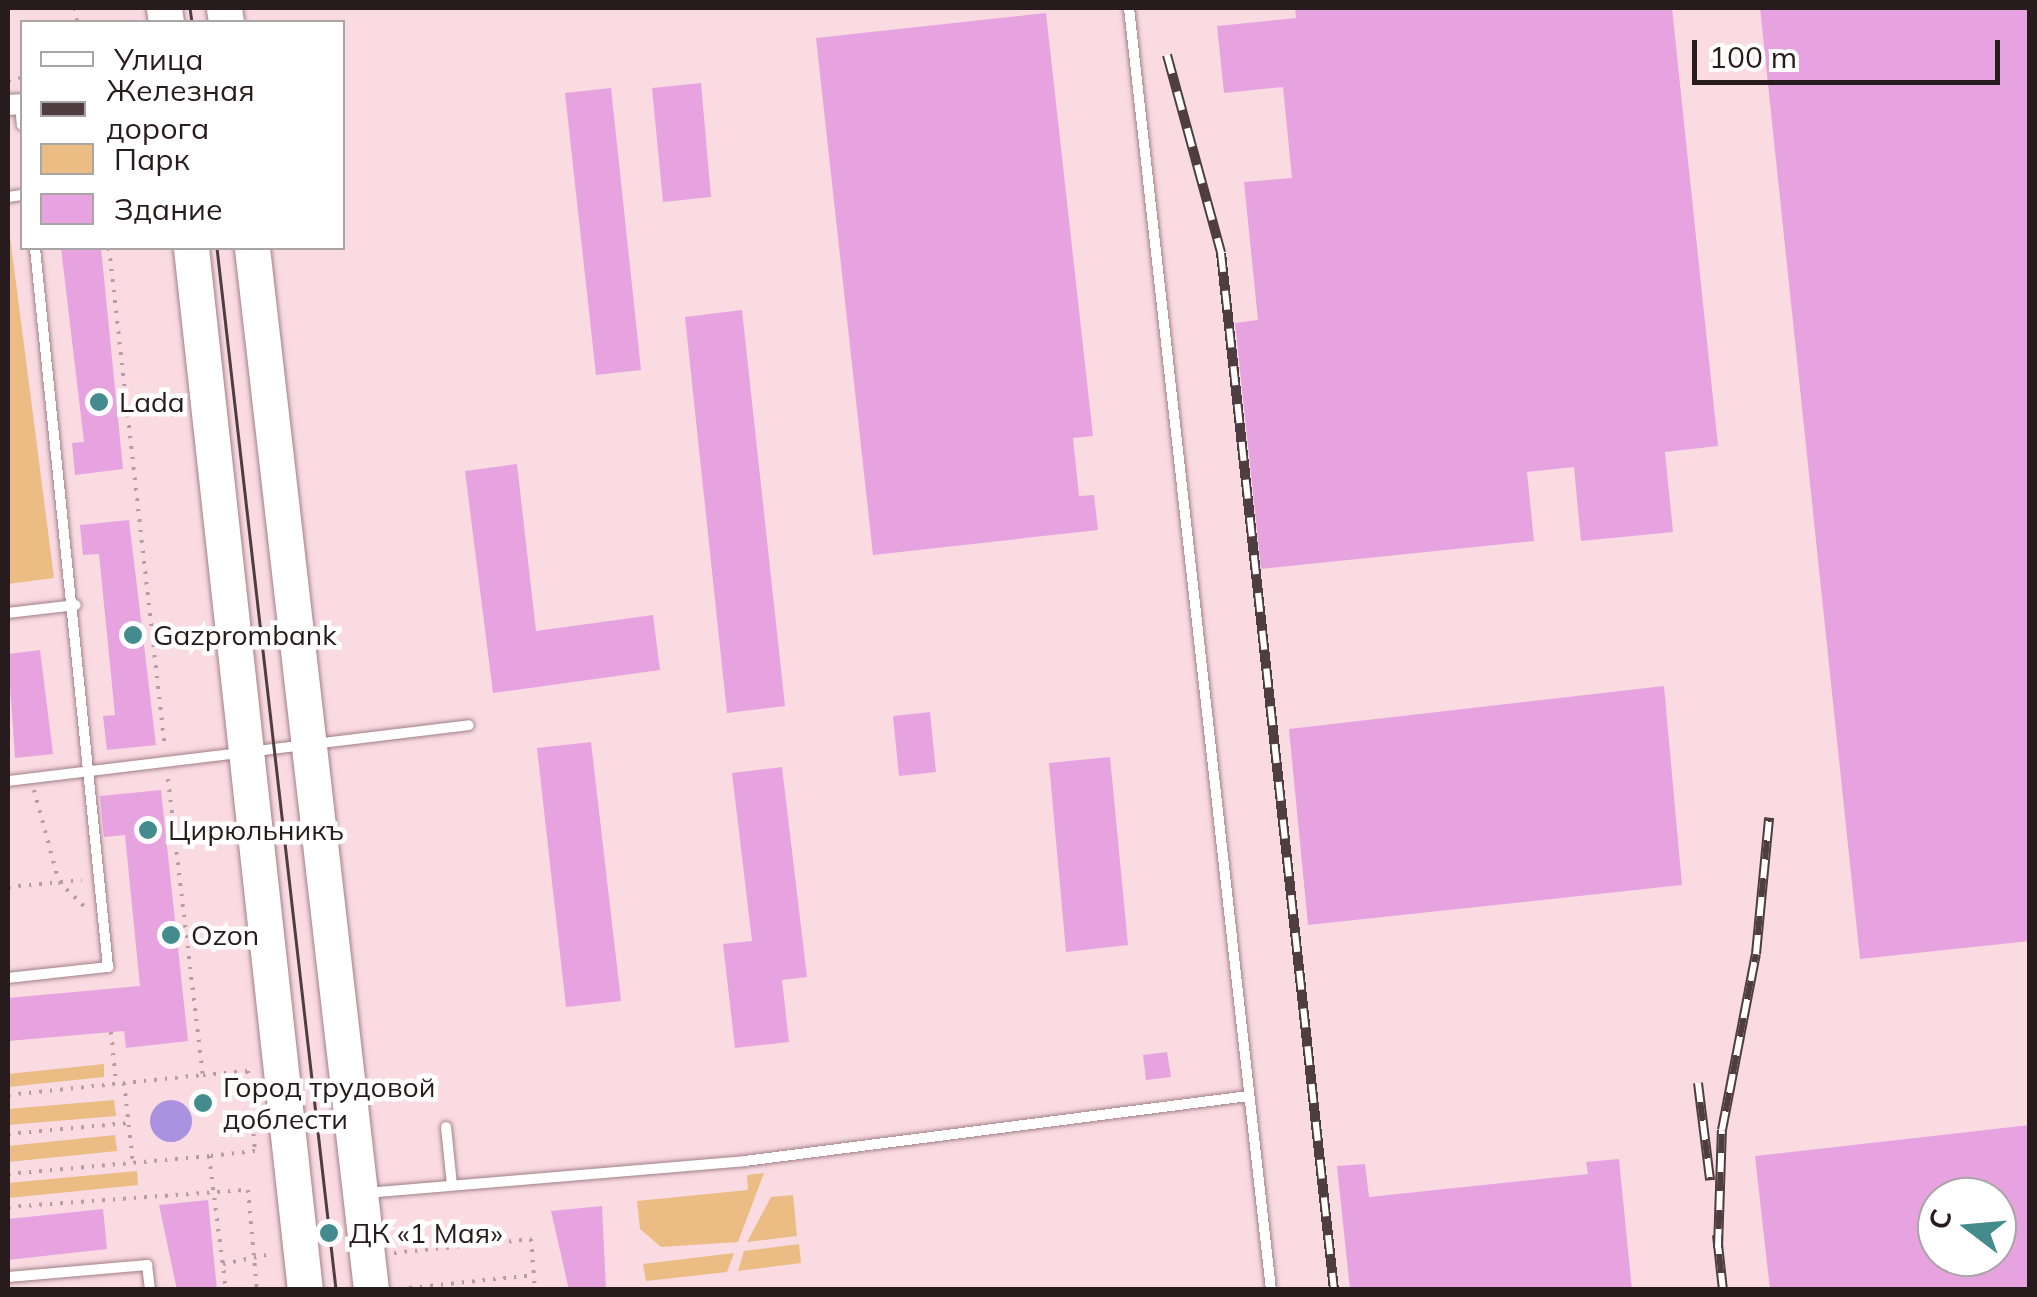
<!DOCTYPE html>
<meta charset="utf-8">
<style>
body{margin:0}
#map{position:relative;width:2037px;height:1297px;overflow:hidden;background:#fadbe2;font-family:Mulish,sans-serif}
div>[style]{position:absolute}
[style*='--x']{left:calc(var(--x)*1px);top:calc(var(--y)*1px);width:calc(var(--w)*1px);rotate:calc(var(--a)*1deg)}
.green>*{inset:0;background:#ebbc83}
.water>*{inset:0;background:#a992df}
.round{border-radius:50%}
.building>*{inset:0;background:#e7a3e0}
.path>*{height:4px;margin-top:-2px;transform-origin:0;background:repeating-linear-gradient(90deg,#b69da3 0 2.5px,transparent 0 10.5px)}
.roads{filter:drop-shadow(0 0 2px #a27f87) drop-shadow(0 0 2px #a27f87)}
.lane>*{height:10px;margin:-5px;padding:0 5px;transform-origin:5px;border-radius:5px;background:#fff}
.street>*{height:20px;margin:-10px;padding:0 10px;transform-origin:10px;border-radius:10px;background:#fff}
.highway>*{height:35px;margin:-17.5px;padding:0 17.5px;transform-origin:17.5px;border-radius:17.5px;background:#fff}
.tram>*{height:2.5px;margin:-1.25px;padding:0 1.25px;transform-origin:1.25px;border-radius:1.25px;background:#4e3e42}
.rail>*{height:10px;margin-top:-5px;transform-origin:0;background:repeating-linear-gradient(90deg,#fff 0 19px,#4e3e42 0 38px);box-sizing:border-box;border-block:2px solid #4e3e42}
.dots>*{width:28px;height:28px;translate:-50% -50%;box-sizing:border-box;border:5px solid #fff;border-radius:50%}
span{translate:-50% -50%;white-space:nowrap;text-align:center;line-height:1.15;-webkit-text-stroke:9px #fff;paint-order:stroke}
.poi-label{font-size:28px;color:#281b1e}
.left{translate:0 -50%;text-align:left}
.frame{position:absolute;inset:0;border:10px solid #281b1e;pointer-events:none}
.legend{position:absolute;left:20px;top:20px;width:325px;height:230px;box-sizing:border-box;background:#fff;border:2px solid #a9a4a5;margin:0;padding:12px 18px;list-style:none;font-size:30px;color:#281b1e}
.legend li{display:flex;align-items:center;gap:20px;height:50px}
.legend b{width:50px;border:2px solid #a9a4a5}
.north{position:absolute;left:1917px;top:1177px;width:100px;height:100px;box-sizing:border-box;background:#fff;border:2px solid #a9a4a5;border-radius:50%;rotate:286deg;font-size:28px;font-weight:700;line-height:40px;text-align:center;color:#281b1e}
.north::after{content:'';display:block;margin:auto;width:35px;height:45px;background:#438b8c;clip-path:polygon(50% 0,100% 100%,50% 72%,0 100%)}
.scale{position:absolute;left:1692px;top:40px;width:308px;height:45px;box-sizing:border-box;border:5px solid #281b1e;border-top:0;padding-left:12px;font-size:30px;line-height:35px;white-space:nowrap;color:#281b1e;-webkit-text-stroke:8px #fff;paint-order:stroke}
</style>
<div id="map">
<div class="green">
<div style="clip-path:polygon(8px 221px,54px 578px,8px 584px)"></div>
<div style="clip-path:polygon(104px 1064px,104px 1077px,8px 1087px,8px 1074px)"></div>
<div style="clip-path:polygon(114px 1100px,116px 1116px,8px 1125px,8px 1109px)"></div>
<div style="clip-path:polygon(115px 1135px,117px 1151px,8px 1162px,8px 1146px)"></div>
<div style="clip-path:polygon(137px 1171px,138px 1185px,9px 1198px,8px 1183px)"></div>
<div style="clip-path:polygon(764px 1173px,738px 1242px,661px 1247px,640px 1229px,637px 1201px,748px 1190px,747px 1175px)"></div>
<div style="clip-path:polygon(793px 1195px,797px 1236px,747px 1242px,771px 1197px)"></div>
<div style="clip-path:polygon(799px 1244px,801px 1263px,738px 1271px,744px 1251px)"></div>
<div style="clip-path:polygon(734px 1253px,727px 1272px,646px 1281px,643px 1264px)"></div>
</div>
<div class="water">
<div class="round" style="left:150px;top:1100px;width:42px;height:42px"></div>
</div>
<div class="building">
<div style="clip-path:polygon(1295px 8px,1672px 8px,1718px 446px,1665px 452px,1673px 532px,1581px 541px,1574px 467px,1527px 472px,1534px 541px,1261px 569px,1235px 323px,1258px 320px,1244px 182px,1292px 178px,1283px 87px,1224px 93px,1217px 26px,1296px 18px)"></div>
<div style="clip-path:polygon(1760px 8px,2030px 8px,2030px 941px,1860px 959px)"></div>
<div style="clip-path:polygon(1046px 13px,1093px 436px,1073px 438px,1079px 496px,1094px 495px,1098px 530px,873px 555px,816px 38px)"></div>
<div style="clip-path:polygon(701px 83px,711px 197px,663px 202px,652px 88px)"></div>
<div style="clip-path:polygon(611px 88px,641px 370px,596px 375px,565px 93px)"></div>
<div style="clip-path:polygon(61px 248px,101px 248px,123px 469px,75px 475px,72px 443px,84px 442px)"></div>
<div style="clip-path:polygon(742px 310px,785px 706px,727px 713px,685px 317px)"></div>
<div style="clip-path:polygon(517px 464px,536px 631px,653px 615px,660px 670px,493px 693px,465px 471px)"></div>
<div style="clip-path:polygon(129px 520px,156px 745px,107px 750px,103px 716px,115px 715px,99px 554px,83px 555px,80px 525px)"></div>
<div style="clip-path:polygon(40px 650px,53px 754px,15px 758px,8px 654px)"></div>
<div style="clip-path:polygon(1664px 686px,1682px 885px,1308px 925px,1289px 729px)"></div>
<div style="clip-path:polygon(930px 712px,936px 772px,899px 776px,893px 716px)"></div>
<div style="clip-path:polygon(591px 742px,621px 1001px,566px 1007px,537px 748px)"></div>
<div style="clip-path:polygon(1110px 757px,1128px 945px,1066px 952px,1049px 763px)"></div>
<div style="clip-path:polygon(782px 767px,807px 977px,782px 980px,789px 1042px,735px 1048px,723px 944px,752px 941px,732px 773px)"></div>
<div style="clip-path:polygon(161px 790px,188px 1041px,126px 1048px,124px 1031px,8px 1041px,8px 998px,140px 986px,125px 835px,104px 837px,100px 796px)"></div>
<div style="clip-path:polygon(1167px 1052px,1171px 1077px,1146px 1080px,1143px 1055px)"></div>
<div style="clip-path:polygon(evenodd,2030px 1125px,2030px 1290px,1770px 1290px,1755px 1156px,2030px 1125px,1937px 1197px,1997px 1197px,1997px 1257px,1937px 1257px,1937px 1197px)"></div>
<div style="clip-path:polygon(1619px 1159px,1632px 1290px,1350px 1290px,1337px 1166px,1365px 1164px,1369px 1197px,1588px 1174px,1586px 1162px)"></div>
<div style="clip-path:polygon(208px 1200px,217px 1290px,177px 1290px,159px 1205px)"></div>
<div style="clip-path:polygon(602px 1206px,606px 1290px,569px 1290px,551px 1211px)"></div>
<div style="clip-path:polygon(103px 1209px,107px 1249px,8px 1260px,8px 1219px)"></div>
</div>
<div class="path">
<div style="--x:75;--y:8;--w:14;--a:82"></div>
<div style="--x:8;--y:80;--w:14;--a:-8"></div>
<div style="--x:109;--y:248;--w:504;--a:83.62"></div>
<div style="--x:168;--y:779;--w:298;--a:83.3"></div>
<div style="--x:203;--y:1075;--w:45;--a:-5.1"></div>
<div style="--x:248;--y:1071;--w:80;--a:85"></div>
<div style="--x:255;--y:1151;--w:46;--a:173.8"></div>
<div style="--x:209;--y:1156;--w:135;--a:82.8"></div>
<div style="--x:34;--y:790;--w:95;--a:74.8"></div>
<div style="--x:59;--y:882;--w:36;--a:44"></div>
<div style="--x:8;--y:887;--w:74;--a:-5.4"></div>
<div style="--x:111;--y:1032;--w:51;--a:84.4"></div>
<div style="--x:124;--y:1083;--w:81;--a:83.6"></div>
<div style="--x:8;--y:1095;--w:195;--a:-5.9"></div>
<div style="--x:8;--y:1134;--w:121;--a:-5.2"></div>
<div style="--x:8;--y:1174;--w:202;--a:-5.1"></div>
<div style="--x:8;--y:1207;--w:241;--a:-4.1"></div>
<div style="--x:248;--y:1190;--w:100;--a:84.9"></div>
<div style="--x:394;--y:1253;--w:138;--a:-5.8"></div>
<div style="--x:531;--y:1239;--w:51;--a:85.5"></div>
<div style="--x:223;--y:1264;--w:44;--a:-11.8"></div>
<div style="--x:399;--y:1289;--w:136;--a:-5.9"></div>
</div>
<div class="roads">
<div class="lane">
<div style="--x:1129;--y:8;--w:1290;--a:83.68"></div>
<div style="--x:20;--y:104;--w:21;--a:85"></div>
<div style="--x:8;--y:197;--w:14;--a:-8"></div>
<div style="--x:8;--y:613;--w:68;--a:-6.7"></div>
<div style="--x:8;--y:781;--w:464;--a:-6.9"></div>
<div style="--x:8;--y:978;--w:101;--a:-6.3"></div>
<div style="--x:108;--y:967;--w:723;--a:-95.8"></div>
<div style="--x:446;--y:1127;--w:58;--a:84.1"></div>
<div style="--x:365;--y:1193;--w:381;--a:-4.8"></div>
<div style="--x:745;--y:1161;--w:507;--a:-7.36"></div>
<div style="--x:8;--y:1277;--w:140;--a:-4.9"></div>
<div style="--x:147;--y:1265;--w:25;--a:83"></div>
</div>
<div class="street">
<div style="--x:8;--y:105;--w:14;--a:-4"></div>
</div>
<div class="highway">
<div style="--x:164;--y:8;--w:14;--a:82"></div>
<div style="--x:224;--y:8;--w:14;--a:82"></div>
<div style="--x:191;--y:248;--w:1048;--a:83.76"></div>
<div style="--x:252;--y:248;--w:1049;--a:83.48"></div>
</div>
</div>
<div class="tram">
<div style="--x:190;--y:8;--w:14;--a:82"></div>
<div style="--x:217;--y:248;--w:1049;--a:83.48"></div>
</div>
<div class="rail">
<div style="--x:1167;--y:55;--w:205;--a:74.7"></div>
<div style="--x:1221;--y:253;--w:1043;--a:83.78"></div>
<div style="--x:1698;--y:1083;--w:98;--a:82.9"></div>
<div style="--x:1717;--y:1235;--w:55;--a:83.8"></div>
<div style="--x:1718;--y:1248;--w:118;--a:-88.1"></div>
<div style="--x:1722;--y:1130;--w:179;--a:-79.1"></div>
<div style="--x:1756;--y:954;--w:137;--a:-84.5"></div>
</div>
<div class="dots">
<div style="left:99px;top:402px;background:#438b8c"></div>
<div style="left:133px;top:635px;background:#438b8c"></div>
<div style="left:148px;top:830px;background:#438b8c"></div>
<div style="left:171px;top:935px;background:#438b8c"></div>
<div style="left:203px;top:1103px;background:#438b8c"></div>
<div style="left:329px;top:1233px;background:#438b8c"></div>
</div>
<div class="poi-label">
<span class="left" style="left:119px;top:402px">Lada</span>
<span class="left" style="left:153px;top:635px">Gazprombank</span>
<span class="left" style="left:168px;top:830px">Цирюльникъ</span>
<span class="left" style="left:191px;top:935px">Ozon</span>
<span class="left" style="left:223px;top:1103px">Город трудовой<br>доблести</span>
<span class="left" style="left:349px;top:1233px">ДК «1 Мая»</span>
</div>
<div class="frame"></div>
<ul class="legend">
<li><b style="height:12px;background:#fff"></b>Улица</li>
<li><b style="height:12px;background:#4e3e42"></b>Железная дорога</li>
<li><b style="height:28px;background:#ebbc83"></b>Парк</li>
<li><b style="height:28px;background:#e7a3e0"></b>Здание</li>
</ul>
<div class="north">С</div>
<div class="scale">100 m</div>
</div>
